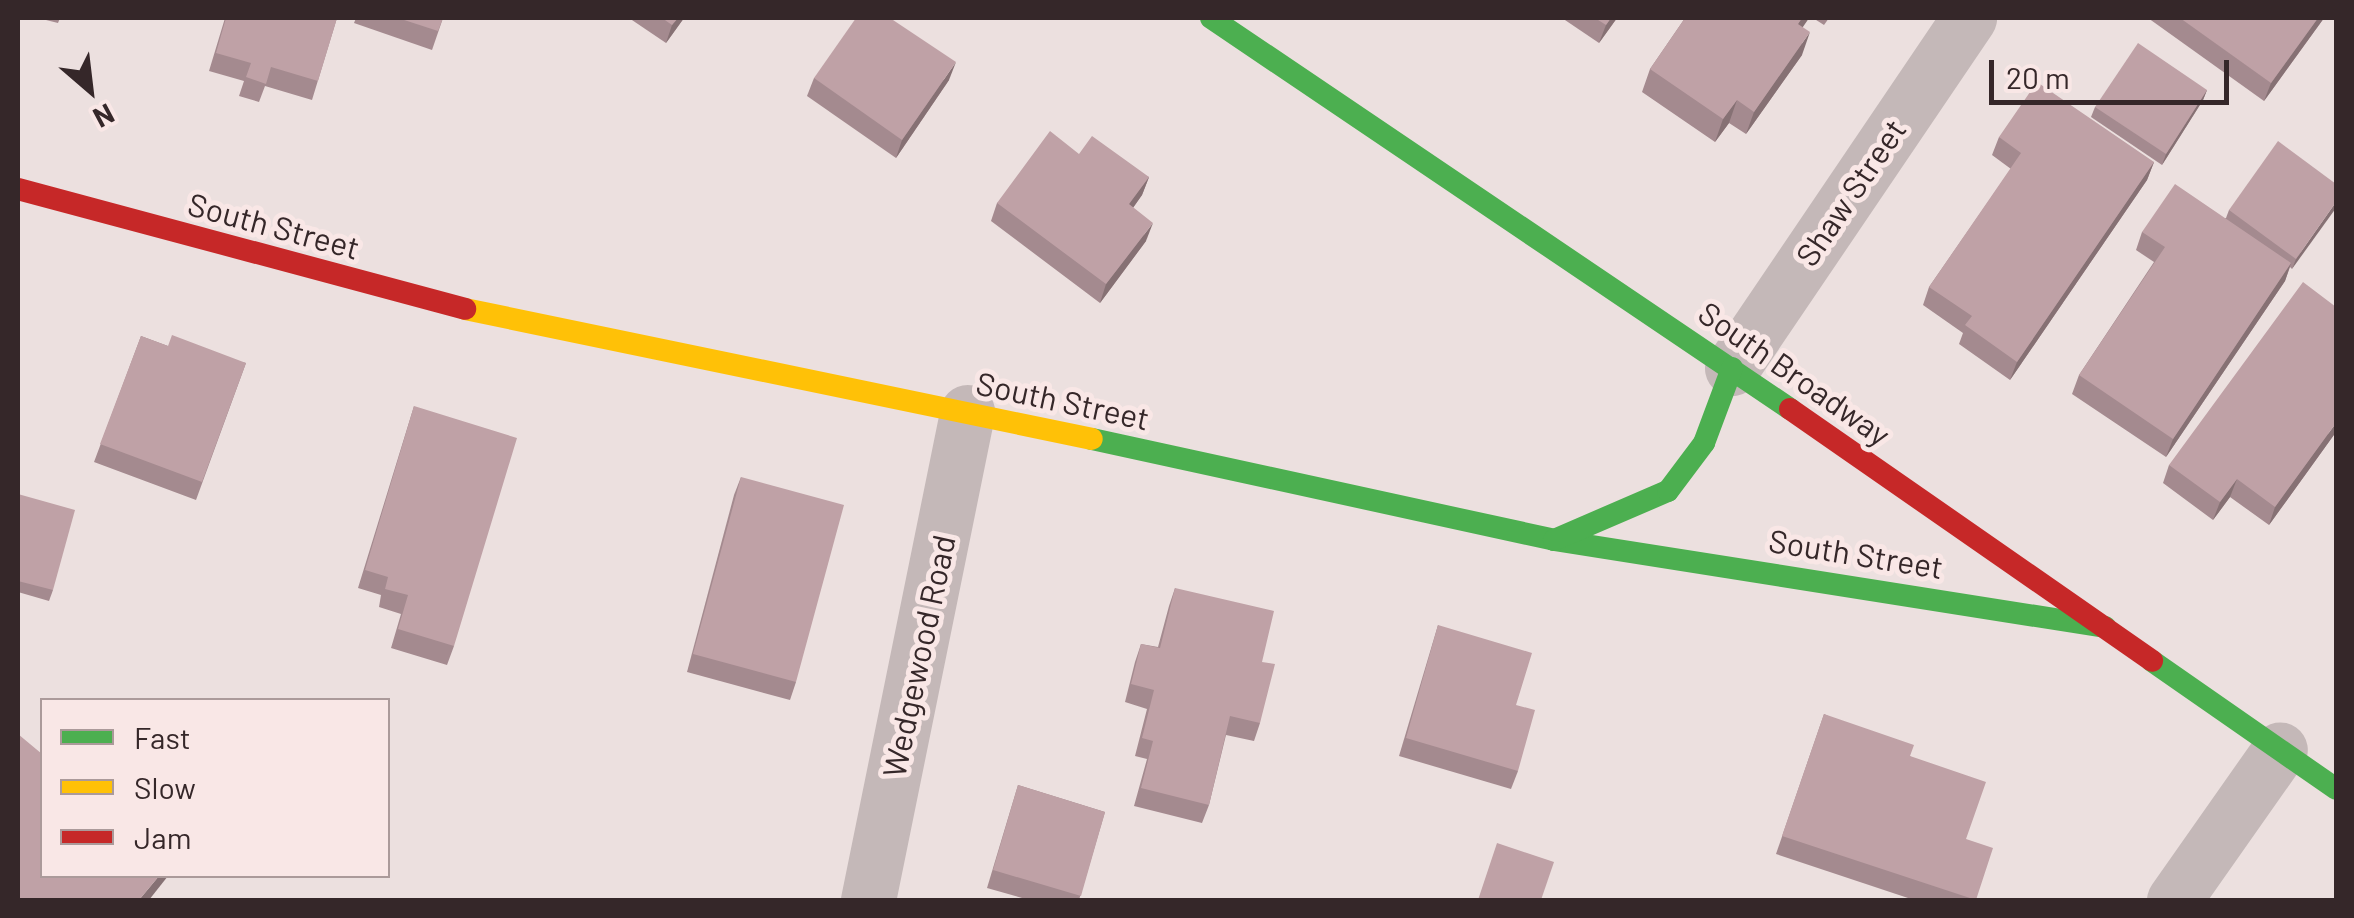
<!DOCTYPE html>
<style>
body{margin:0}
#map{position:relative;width:2354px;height:918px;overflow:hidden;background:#ece0df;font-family:Barlow,sans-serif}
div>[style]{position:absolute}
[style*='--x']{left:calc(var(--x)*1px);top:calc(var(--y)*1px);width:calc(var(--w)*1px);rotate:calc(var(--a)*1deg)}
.street>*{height:55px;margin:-27.5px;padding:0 27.5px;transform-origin:27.5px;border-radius:27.5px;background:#c4b8b8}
.fast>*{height:22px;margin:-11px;padding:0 11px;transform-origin:11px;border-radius:11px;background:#4caf50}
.slow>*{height:22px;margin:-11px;padding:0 11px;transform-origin:11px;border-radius:11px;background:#ffc107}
.jam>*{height:22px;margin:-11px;padding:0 11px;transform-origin:11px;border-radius:11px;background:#c62828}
.wall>*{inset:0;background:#a48a8f}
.shaded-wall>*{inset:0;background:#867174}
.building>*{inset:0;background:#bfa1a6}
span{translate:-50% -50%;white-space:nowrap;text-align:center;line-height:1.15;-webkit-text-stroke:10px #f9e7e6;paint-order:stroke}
.street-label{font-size:32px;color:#352729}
.frame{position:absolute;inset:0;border:20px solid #352729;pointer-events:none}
.legend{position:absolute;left:40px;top:698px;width:350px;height:180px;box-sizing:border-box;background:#f9e7e6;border:2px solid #ab9a9a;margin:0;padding:12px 18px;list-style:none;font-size:30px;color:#352729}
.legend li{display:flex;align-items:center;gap:20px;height:50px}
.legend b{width:50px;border:2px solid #ab9a9a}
.north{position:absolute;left:40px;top:40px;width:100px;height:100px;-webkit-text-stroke:8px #f9e7e6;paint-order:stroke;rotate:152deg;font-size:28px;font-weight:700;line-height:40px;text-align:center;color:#352729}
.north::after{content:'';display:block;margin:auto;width:35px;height:45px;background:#352729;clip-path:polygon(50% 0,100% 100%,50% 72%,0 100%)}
.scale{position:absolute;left:1989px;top:60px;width:240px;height:45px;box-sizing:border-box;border:5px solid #352729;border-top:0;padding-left:12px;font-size:30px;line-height:35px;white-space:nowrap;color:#352729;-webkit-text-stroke:8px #f9e7e6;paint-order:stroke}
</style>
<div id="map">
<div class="street">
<div style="--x:1732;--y:368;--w:423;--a:-55.9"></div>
<div style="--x:868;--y:900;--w:498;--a:-78.5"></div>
<div style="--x:2174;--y:900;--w:184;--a:-54.9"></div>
</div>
<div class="fast">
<div style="--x:1211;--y:18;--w:699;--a:34.03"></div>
<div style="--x:1092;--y:439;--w:473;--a:12.3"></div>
<div style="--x:1554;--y:540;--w:558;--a:8.97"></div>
<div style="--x:1554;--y:540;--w:124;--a:-23.3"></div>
<div style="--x:1668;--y:491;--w:60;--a:-53.1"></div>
<div style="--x:1704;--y:443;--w:80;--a:-69.5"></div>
<div style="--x:2152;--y:661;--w:224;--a:34.8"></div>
</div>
<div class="slow">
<div style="--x:465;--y:309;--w:640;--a:11.71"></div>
</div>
<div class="jam">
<div style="--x:18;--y:189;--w:463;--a:15"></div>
<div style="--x:1790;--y:409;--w:441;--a:34.8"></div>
</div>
<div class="wall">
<div style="clip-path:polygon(38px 18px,60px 18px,58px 23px)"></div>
<div style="clip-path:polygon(225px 18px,337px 18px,312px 100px,265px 86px,259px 102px,239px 96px,244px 81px,209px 71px)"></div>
<div style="clip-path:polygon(356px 18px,443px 18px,432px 50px,354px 23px)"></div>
<div style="clip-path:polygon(629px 18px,684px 18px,666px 43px)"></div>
<div style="clip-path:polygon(1562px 18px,1617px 18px,1599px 43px)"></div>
<div style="clip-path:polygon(1685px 18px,1809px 18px,1802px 27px,1802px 55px,1746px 134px,1729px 123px,1715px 142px,1642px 92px,1650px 69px)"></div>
<div style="clip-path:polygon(1813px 18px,1829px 18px,1824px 25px)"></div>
<div style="clip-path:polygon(2148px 18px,2324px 18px,2264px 101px)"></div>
<div style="clip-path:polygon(814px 78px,949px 80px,896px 158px,807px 96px)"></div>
<div style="clip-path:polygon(2207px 90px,2203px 100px,2162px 165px,2091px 117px,2095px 107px)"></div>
<div style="clip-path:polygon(1999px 137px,2154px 162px,2147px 180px,2010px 380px,1959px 344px,1963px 333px,1923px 305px,1929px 287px,2011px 169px,1992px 155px)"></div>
<div style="clip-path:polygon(1079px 154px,1149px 177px,1142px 195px,1133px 208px,1146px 241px,1100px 303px,991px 221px,997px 203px)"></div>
<div style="clip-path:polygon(2336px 184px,2292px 269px,2290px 267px,2285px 281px,2166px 457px,2072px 394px,2079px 375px,2154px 262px,2136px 250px,2142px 232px,2226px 218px,2229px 210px)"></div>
<div style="clip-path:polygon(141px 336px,168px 346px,246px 363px,196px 500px,94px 462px)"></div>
<div style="clip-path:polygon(414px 406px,454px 646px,447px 665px,391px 648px,401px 614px,379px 607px,381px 595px,358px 588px)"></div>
<div style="clip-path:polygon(2336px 432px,2269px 525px,2230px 497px,2213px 520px,2163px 483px,2169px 465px)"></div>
<div style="clip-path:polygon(741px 477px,796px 682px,790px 700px,687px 672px,734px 495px)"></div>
<div style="clip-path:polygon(18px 494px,53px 590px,49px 601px,18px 592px)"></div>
<div style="clip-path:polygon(1175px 588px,1262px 662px,1260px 723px,1254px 741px,1226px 735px,1209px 805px,1202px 823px,1134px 806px,1147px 759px,1135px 756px,1147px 709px,1125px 702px,1135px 662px,1141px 644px,1158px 647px,1169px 606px)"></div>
<div style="clip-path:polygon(1438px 625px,1516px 705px,1518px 771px,1511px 789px,1399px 756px)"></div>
<div style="clip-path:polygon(1824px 714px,1910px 756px,1966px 839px,1976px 900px,1914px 900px,1776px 854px)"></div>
<div style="clip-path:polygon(1018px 785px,1105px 812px,1079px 900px,1029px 900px,987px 888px)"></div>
</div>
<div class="shaded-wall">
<div style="clip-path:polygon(678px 18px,684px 18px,666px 43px,672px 25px)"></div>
<div style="clip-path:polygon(1611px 18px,1617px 18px,1599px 43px,1606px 25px)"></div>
<div style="clip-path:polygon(1802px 18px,1809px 18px,1790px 46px,1798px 24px)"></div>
<div style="clip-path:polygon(2318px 18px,2324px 18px,2264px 101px,2271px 83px)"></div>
<div style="clip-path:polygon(1810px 32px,1802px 55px,1746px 134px,1754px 112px)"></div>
<div style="clip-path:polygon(956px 62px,949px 80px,896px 158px,902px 140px)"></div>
<div style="clip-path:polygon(2207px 90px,2203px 100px,2162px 165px,2166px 154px)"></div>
<div style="clip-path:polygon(1737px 100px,1729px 123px,1715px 142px,1723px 119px)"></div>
<div style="clip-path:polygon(2154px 162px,2147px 180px,2010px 380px,2017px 362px)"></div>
<div style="clip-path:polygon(1149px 177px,1142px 195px,1122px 223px,1129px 204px)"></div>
<div style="clip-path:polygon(2336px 202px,2336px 208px,2292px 269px,2296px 259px)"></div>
<div style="clip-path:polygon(1153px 223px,1146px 241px,1100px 303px,1106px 284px)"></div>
<div style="clip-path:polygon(2291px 263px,2285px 281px,2166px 457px,2173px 439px)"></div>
<div style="clip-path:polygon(2336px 423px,2336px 432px,2269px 525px,2275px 507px)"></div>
<div style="clip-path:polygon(2237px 479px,2230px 497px,2213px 520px,2220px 502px)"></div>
<div style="clip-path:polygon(159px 876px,168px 876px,149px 900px,139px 900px)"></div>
</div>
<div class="building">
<div style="clip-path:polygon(226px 18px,337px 18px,318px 81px,271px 67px,266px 84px,246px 77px,251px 63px,216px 53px)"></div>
<div style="clip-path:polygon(398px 18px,443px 18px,438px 31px)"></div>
<div style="clip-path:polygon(662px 18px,678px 18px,672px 25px)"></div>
<div style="clip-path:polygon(856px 18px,890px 18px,956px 62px,902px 140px,814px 78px)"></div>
<div style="clip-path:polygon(1595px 18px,1611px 18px,1606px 25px)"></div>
<div style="clip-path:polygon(1685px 18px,1802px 18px,1798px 24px,1810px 32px,1754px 112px,1737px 100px,1723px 119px,1650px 69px)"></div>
<div style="clip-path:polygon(2180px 18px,2318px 18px,2271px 83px)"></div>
<div style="clip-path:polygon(2138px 43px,2207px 90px,2166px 154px,2095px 107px)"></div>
<div style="clip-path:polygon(2037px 82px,2154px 162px,2017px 362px,1965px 325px,1972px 316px,1929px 287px,2021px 153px,1999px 137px)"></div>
<div style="clip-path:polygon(1050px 131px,1079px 154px,1092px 136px,1149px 177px,1129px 204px,1153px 223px,1106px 284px,997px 203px)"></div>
<div style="clip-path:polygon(2278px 141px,2336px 184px,2336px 202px,2296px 259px,2229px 210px)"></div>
<div style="clip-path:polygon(2175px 184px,2291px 263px,2173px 439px,2079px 375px,2165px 247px,2142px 232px)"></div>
<div style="clip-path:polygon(2303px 282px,2336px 307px,2336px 423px,2275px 507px,2237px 479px,2220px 502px,2169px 465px)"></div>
<div style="clip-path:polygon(172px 335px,246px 363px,202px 482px,100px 444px,141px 336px,168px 346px)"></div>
<div style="clip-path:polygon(414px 406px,517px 438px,454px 646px,398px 629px,408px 595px,385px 589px,388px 577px,365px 570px)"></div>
<div style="clip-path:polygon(741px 477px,844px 505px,796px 682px,693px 654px)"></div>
<div style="clip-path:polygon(18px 494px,75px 510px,53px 590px,18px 581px)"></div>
<div style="clip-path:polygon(1175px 588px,1274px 611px,1262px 662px,1275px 664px,1260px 723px,1230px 716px,1209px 805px,1141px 788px,1153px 741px,1142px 738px,1154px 690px,1131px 684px,1141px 644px,1160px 648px)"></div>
<div style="clip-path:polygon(1438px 625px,1532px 653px,1516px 705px,1535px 710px,1518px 771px,1406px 738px)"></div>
<div style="clip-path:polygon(1824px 714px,1914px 745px,1910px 756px,1986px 782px,1966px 839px,1993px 848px,1976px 900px,1782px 836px)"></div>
<div style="clip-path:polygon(18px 734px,42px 754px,42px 876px,159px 876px,139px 900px,18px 900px)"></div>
<div style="clip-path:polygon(1018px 785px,1105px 812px,1081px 896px,993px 870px)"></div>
<div style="clip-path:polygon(1497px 843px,1554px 862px,1541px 900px,1478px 900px)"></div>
</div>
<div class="street-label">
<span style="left:1850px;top:192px;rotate:-56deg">Shaw Street</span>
<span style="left:274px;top:225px;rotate:15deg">South Street</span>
<span style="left:1795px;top:373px;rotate:35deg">South Broadway</span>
<span style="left:1063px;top:400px;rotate:12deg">South Street</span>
<span style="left:1856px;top:553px;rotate:9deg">South Street</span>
<span style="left:918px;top:656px;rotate:-78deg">Wedgewood Road</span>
</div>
<div class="frame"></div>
<ul class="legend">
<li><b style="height:12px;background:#4caf50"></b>Fast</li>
<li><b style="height:12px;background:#ffc107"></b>Slow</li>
<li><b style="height:12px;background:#c62828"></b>Jam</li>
</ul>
<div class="north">N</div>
<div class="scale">20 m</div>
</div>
